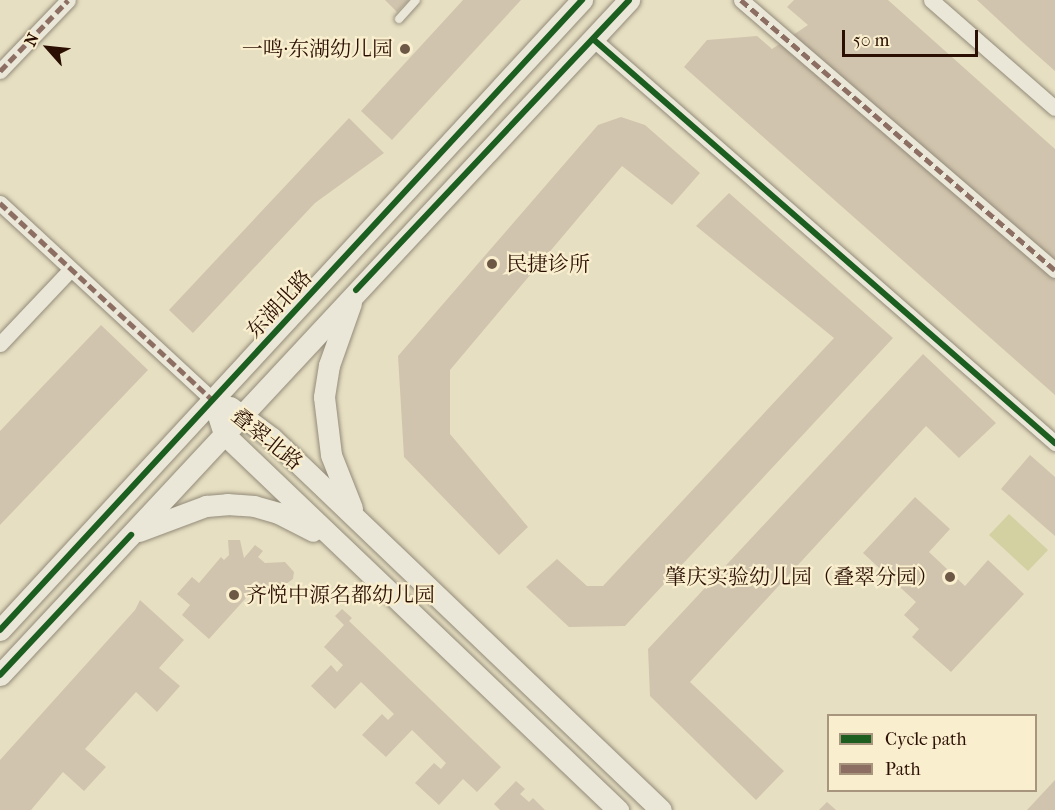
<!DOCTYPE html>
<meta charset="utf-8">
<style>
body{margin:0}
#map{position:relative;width:1055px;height:810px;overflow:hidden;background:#e7dfc2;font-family:"IM FELL French Canon","Noto Serif SC",serif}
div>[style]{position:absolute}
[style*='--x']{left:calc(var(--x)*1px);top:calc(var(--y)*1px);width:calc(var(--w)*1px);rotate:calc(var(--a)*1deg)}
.green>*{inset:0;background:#d3d0a2}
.building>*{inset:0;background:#d1c4ae}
.roads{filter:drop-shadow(0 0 2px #938b79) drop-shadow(0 0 2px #938b79)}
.lane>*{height:8px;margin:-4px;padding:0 4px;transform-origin:4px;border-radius:4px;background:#eae7d8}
.street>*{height:15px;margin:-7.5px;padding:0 7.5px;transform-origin:7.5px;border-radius:7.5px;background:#eae7d8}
.secondary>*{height:21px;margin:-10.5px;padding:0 10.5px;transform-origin:10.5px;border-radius:10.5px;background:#eae7d8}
.quiet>*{height:4.5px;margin-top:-2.25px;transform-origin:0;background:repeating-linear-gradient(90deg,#8d6e63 0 9px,transparent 0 13.5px)}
.cycleway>*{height:6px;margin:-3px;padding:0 3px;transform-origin:3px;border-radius:3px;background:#1b5e20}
.dots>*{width:16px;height:16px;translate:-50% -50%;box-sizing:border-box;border:3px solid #f9efce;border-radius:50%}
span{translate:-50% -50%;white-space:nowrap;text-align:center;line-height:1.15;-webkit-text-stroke:4.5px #f9efce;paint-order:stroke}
.poi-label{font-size:21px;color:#2c0f03}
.right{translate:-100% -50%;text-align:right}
.left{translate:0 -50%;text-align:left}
.street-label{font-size:21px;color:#2c0f03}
.legend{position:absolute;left:827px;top:714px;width:210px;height:78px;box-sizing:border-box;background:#f9efce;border:2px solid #a7957d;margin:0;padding:8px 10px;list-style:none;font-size:18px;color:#2c0f03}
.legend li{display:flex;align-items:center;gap:12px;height:30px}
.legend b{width:30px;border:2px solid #a7957d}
.north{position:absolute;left:18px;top:18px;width:60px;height:60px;-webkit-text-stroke:4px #f9efce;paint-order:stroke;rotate:297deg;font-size:16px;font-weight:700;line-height:24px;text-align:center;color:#2c0f03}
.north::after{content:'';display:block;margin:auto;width:21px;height:27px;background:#2c0f03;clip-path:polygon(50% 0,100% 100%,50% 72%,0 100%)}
.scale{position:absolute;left:842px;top:30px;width:136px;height:27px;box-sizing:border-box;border:3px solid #2c0f03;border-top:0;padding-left:8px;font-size:18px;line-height:21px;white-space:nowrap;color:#2c0f03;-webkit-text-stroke:4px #f9efce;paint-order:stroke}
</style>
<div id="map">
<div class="green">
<div style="clip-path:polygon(1009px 514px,1048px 550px,1028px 571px,989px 535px)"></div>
</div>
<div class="building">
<div style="clip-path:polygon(385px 0,409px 0,397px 12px)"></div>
<div style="clip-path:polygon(463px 0,521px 0,392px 140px,361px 111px)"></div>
<div style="clip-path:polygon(794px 0,888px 0,1055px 149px,1055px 395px,684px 67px,707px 40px,757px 36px,772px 49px,808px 25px,787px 7px)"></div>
<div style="clip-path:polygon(977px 0,1055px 0,1055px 71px,1019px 39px)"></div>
<div style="clip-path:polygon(621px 117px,645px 125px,700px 173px,672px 205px,622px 166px,450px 370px,450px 434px,528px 527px,499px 555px,404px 457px,398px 356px,598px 125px)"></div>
<div style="clip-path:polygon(349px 118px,384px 153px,315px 203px,193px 333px,169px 310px)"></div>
<div style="clip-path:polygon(729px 193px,893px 338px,625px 626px,569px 627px,526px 587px,557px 559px,587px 586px,603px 586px,834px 338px,696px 226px)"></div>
<div style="clip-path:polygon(101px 325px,148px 370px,0 525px,0 431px)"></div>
<div style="clip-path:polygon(923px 354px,996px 423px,959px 458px,926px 426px,690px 682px,784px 771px,756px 800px,650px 696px,648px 649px)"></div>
<div style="clip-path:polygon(1030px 455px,1055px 477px,1055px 536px,1001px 489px)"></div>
<div style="clip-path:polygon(915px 497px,950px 529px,929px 552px,965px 586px,988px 560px,1024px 594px,951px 672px,912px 637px,919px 629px,904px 615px,916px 602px,863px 553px)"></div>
<div style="clip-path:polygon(228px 540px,240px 540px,244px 558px,255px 545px,263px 551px,258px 557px,265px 563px,285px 562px,294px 572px,293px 579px,279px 589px,269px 589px,256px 581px,252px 585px,255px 588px,209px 639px,182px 615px,190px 605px,177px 594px,192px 577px,199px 583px,221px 557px,224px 560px,229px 555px)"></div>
<div style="clip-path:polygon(140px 600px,184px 640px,159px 668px,180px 686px,157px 712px,136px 692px,85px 749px,106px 767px,84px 791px,63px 772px,31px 810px,0 810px,0 760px,135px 610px)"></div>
<div style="clip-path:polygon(342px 609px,352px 618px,349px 621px,501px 767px,477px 792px,463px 779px,439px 805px,415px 783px,434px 763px,441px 769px,446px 763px,412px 730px,386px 757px,362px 735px,382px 714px,388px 720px,394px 714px,361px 682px,335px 709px,311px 686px,331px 665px,337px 672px,343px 665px,324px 647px,344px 625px,335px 616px)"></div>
<div style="clip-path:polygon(1055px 780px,1055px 810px,1027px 810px)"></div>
<div style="clip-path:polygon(516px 781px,525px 789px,520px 794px,529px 802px,533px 798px,545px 810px,500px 810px,494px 804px)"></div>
<div style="clip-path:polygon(827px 802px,836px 810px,819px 810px)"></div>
</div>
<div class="roads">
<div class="lane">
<div style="--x:399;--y:19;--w:25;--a:-48"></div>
</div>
<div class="street">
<div style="--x:741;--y:0;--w:414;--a:40.7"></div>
<div style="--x:931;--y:0;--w:164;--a:41.1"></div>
<div style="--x:593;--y:39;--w:614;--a:41.17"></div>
<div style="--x:0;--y:71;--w:98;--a:-46.2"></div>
<div style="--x:0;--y:203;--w:290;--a:42.8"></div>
<div style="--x:0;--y:344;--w:103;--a:-46.6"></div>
</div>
<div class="secondary">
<div style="--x:351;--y:303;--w:66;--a:109.5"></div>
<div style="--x:329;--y:365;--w:32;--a:99"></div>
<div style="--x:324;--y:397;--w:58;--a:83.1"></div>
<div style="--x:331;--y:455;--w:57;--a:68.4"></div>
<div style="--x:213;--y:400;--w:36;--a:72"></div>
<div style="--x:224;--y:434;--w:545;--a:43.66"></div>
<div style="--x:230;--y:407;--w:52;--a:36.4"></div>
<div style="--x:272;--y:438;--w:538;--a:43.72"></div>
<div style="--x:139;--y:531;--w:72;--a:-20.5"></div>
<div style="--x:206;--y:506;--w:21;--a:-5"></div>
<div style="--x:227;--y:504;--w:27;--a:4"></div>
<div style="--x:254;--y:506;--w:25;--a:16"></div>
<div style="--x:278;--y:513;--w:39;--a:27"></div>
<div style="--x:0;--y:630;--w:858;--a:-47.27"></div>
<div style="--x:0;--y:675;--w:923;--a:-47.02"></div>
</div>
</div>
<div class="quiet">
<div style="--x:741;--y:0;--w:414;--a:40.7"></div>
<div style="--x:0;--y:71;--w:98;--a:-46.2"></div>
<div style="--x:0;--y:203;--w:290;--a:42.8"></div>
</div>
<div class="cycleway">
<div style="--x:593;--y:39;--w:614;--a:41.17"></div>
<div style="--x:356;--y:290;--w:398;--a:-46.7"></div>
<div style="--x:0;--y:630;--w:858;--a:-47.27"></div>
<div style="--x:0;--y:675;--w:192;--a:-46.9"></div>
</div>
<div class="dots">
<div style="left:405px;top:49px;background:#6d5846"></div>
<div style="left:492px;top:264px;background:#6d5846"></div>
<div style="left:950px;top:577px;background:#6d5846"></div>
<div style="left:234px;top:595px;background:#6d5846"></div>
</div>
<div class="poi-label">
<span class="right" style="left:393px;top:49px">一鸣·东湖幼儿园</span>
<span class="left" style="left:506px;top:264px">民捷诊所</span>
<span class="right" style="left:938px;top:577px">肇庆实验幼儿园（叠翠分园）</span>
<span class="left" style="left:246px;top:595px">齐悦中源名都幼儿园</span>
</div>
<div class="street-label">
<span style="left:279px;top:304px;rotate:-47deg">东湖北路</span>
<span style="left:267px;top:439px;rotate:39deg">叠翠北路</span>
</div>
<ul class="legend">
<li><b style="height:8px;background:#1b5e20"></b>Cycle path</li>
<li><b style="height:8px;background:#8d6e63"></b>Path</li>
</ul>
<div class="north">N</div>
<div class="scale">50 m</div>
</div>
